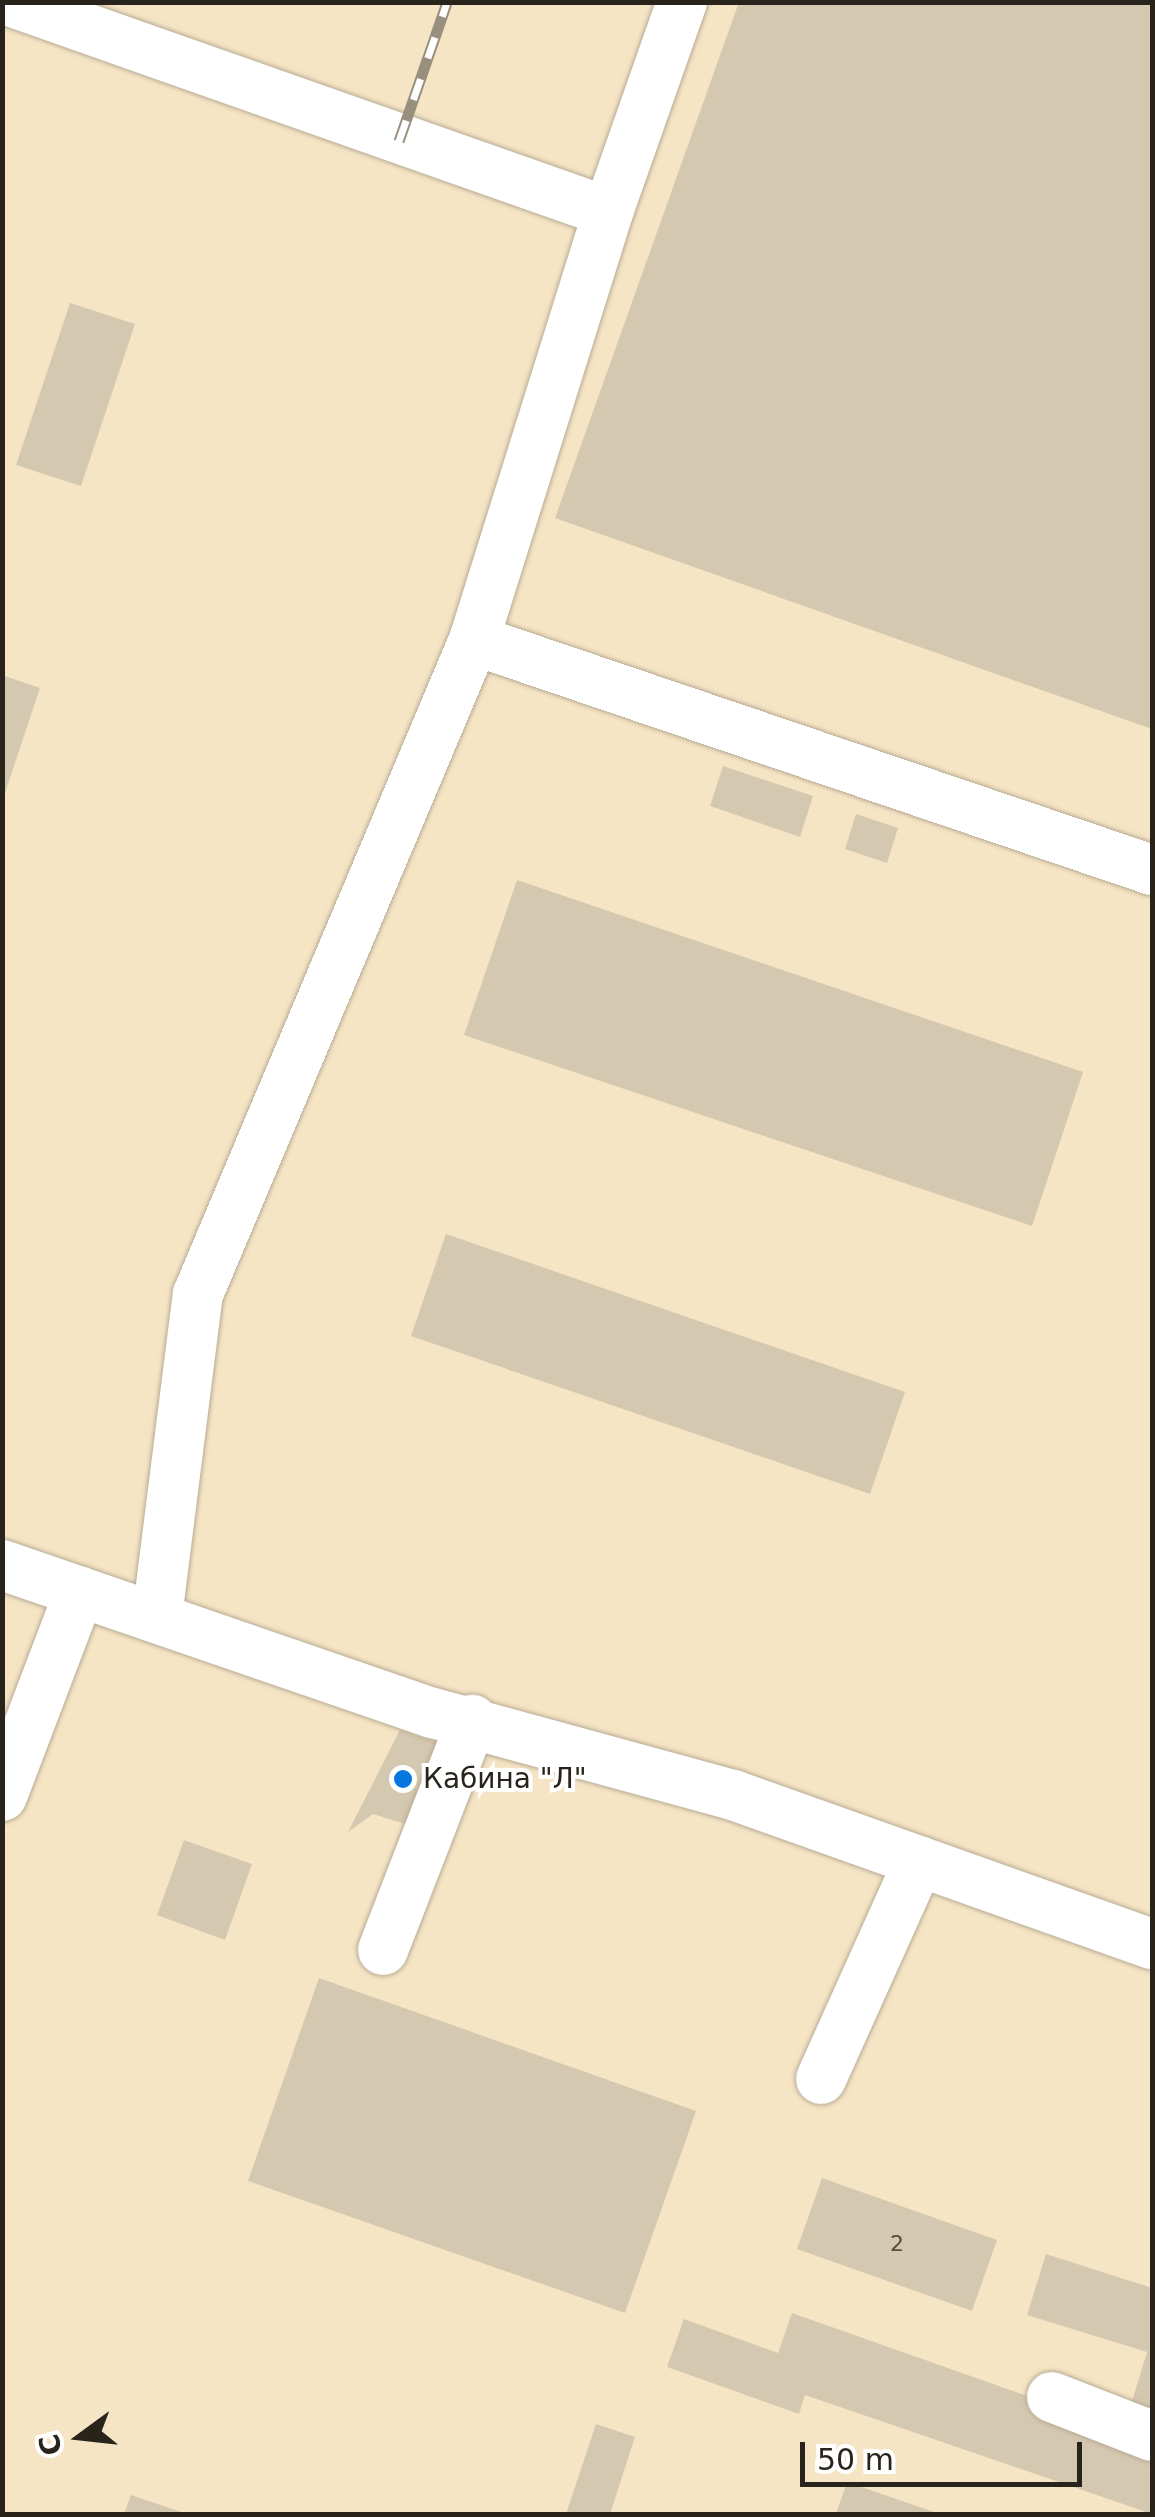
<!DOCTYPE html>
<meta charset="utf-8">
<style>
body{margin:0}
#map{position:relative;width:1155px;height:2517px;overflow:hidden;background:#fcefd7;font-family:"DejaVu Sans",sans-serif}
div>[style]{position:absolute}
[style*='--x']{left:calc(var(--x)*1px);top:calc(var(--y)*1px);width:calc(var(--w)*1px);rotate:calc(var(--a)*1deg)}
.built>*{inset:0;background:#f6e5c5}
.building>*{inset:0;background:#d5c8b0}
.roads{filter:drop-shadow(0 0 2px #b7ab94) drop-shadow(0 0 2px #b7ab94)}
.minor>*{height:50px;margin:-25px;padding:0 25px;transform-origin:25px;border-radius:25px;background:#fff}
.rail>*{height:11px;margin-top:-5.5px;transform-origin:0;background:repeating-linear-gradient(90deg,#fff 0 22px,#988f7e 0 44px);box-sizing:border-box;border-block:2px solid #988f7e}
.dots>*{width:28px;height:28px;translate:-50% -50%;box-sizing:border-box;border:5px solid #fff;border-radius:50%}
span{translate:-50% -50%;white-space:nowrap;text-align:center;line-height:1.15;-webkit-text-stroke:8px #fff;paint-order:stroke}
.number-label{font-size:22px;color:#544d40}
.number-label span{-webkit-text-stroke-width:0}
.poi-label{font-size:28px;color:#29241b}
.left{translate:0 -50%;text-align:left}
.frame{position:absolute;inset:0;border:5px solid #29241b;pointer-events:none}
.north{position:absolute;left:30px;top:2387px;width:100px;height:100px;-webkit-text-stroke:8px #fff;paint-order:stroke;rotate:255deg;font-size:28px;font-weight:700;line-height:40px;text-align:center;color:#29241b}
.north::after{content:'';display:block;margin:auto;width:35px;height:45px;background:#29241b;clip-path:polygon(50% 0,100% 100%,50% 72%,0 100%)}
.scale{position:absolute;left:800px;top:2442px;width:282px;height:45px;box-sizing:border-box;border:5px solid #29241b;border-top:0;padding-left:12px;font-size:30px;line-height:35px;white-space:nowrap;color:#29241b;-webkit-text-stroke:8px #fff;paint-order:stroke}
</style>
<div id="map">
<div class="built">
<div style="clip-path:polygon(3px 3px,1152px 3px,1152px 2514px,3px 2514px)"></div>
</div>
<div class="building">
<div style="clip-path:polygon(739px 2px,1152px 2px,1152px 729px,555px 518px)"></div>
<div style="clip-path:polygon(70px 303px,135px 324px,81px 486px,16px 465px)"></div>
<div style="clip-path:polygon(2px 675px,40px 688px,3px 799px,2px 799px)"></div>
<div style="clip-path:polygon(723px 766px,813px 796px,800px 837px,710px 806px)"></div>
<div style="clip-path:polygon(856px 814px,898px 828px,887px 863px,845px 849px)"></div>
<div style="clip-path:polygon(517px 880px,1083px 1072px,1032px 1226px,464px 1035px)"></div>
<div style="clip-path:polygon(446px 1234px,905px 1392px,870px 1494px,411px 1336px)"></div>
<div style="clip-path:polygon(400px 1730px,442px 1744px,415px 1827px,373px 1814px,348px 1832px)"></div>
<div style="clip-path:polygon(184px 1840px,252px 1864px,225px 1940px,157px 1915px)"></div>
<div style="clip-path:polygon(319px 1978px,696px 2111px,625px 2313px,248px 2181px)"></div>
<div style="clip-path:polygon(822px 2178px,997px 2240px,972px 2311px,797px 2249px)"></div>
<div style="clip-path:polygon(1046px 2254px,1152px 2288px,1152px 2429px,1126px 2421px,1147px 2352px,1027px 2315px)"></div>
<div style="clip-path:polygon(792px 2313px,1152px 2440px,1152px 2514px,805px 2395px,799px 2414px,667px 2367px,684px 2319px,778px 2353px)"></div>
<div style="clip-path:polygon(596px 2424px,635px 2437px,610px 2514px,566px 2514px)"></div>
<div style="clip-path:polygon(847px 2482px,940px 2514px,836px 2514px)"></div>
<div style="clip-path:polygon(131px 2495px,187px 2514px,124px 2514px)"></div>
</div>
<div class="roads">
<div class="minor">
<div style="--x:12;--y:2;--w:632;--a:19.41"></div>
<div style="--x:608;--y:212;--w:223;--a:-70.6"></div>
<div style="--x:474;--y:640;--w:716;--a:18.74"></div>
<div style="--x:2;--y:1565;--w:456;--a:19"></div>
<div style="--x:433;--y:1713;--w:311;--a:15.3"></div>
<div style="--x:733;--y:1795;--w:445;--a:19.6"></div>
<div style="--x:157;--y:1617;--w:326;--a:-82.8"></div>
<div style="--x:198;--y:1294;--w:710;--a:-67.12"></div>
<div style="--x:474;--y:640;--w:448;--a:-72.6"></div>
<div style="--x:2;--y:1796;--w:219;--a:-69.2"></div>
<div style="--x:383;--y:1950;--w:247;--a:-68.8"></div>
<div style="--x:821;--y:2079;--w:239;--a:-65.8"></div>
<div style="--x:1052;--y:2397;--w:107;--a:21.3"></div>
</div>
</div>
<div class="rail">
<div style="--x:399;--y:141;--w:147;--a:-70.9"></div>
</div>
<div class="dots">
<div style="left:403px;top:1779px;background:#0677de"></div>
</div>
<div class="number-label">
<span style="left:897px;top:2244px">2</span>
</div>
<div class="poi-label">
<span class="left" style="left:423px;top:1779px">Кабина "Л"</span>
</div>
<div class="frame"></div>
<div class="north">С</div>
<div class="scale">50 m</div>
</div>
